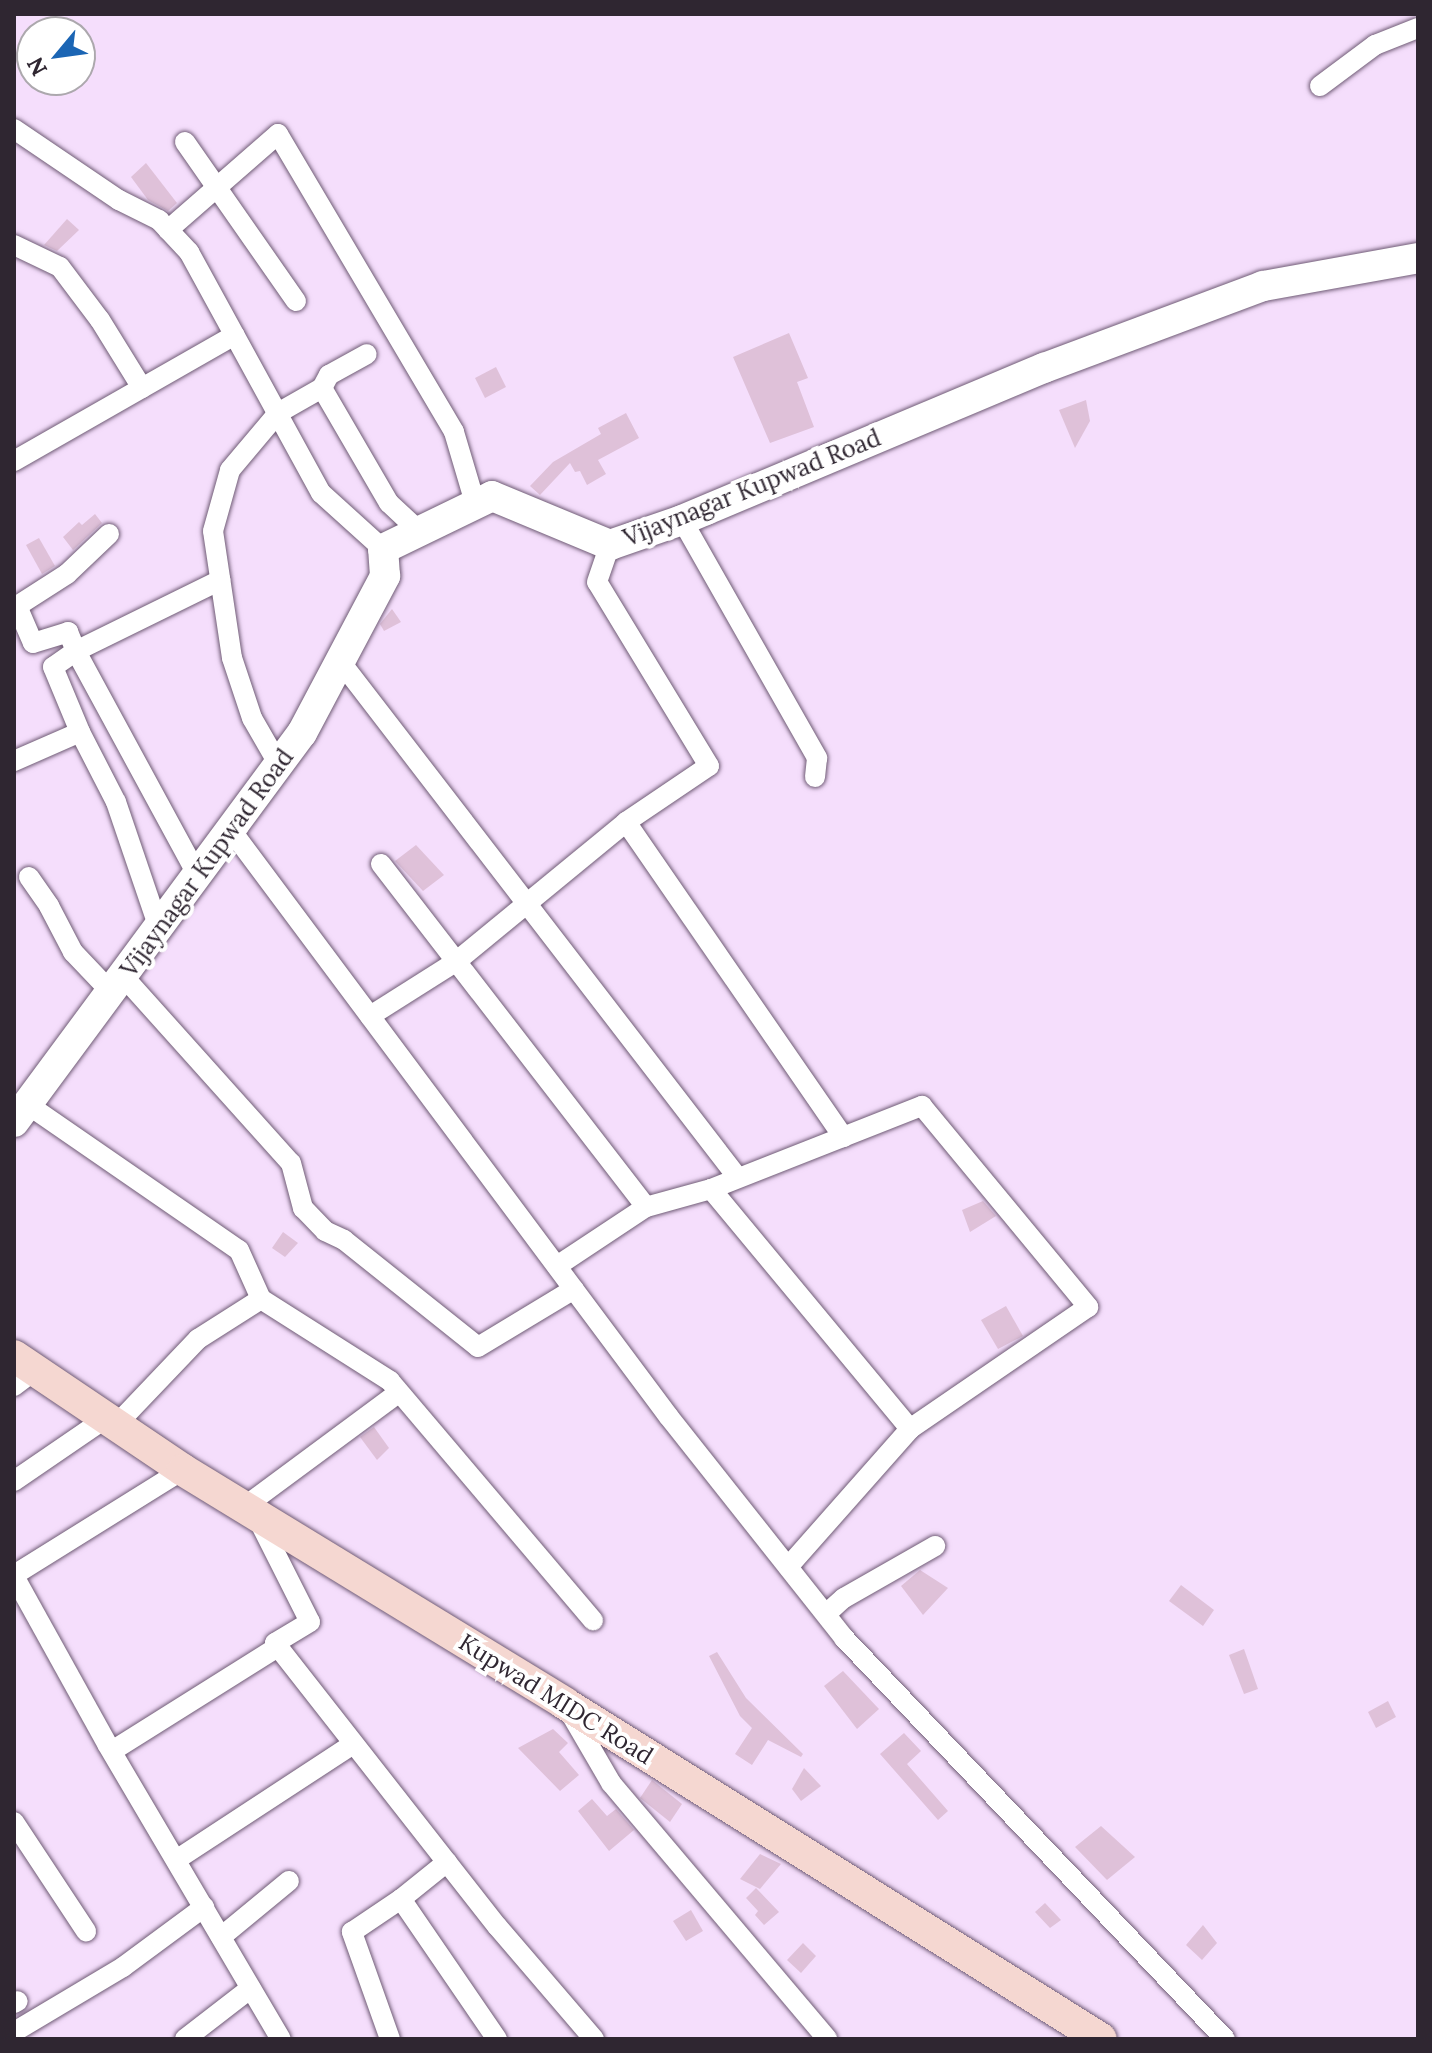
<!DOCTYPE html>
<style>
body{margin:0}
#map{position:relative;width:1432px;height:2053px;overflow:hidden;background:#f5defc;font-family:Lora,serif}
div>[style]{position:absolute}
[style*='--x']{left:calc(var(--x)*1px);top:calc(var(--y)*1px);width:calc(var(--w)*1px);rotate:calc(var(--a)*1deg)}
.building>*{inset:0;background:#dfc1d9}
.roads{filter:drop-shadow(0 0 2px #6f5b75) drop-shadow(0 0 2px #6f5b75)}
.street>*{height:20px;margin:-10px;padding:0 10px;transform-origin:10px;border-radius:10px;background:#fff}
.secondary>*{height:30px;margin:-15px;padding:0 15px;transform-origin:15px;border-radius:15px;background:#fff}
.primary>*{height:32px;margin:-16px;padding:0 16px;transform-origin:16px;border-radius:16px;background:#f5d7d1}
span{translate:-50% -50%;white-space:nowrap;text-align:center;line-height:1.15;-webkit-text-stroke:8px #fff;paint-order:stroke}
.street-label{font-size:24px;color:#2f2631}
.frame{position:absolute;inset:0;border:16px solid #2f2631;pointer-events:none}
.north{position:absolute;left:16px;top:16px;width:80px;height:80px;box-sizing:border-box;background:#fff;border:2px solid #aca8ad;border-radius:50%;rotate:241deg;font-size:22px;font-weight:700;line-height:32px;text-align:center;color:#2f2631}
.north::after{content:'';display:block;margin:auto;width:28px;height:36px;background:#1b65b4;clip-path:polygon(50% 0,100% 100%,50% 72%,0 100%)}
</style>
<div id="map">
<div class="building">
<div style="clip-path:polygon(146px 163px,177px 203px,168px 211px,148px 200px,131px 177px)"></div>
<div style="clip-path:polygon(67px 219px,79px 230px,57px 251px,44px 245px)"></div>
<div style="clip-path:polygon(789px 333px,808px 378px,797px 382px,814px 427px,770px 443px,733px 357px)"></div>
<div style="clip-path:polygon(496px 367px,506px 387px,485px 398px,475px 378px)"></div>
<div style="clip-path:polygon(1086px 400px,1090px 421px,1075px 448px,1059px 410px)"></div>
<div style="clip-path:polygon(626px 413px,639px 438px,598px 460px,606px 474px,587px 485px,580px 471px,575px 472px,570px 463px,540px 495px,530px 486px,553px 462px,601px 434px,598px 428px)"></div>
<div style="clip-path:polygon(95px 514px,102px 523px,73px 550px,63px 537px,79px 522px,82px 525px)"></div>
<div style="clip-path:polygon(39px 538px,55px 566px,42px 574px,26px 545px)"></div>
<div style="clip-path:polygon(392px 609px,401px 622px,384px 631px,380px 624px)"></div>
<div style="clip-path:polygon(416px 845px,444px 875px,423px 891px,395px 861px)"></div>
<div style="clip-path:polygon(983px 1201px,996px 1216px,970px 1232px,962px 1210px)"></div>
<div style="clip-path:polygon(283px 1232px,298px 1243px,285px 1257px,272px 1248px)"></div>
<div style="clip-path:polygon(1006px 1306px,1023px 1336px,998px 1349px,981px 1320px)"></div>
<div style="clip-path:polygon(374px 1427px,389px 1448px,377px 1460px,360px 1437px)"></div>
<div style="clip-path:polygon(920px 1570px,948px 1588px,923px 1615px,901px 1586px)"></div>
<div style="clip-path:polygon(1181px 1585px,1214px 1610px,1203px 1626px,1169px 1601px)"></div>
<div style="clip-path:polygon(1244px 1649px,1258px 1689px,1244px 1694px,1229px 1655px)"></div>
<div style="clip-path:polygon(717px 1652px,746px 1698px,803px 1754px,801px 1757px,768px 1740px,752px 1765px,735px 1754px,752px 1728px,740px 1716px,709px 1656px)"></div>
<div style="clip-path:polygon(843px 1671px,879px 1709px,857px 1729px,824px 1686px)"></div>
<div style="clip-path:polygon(1388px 1701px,1396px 1717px,1376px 1728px,1368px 1712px)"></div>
<div style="clip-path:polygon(553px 1729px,568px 1743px,559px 1752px,579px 1775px,560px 1791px,518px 1748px)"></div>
<div style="clip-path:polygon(904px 1733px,921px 1751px,907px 1764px,948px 1811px,938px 1820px,880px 1754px)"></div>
<div style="clip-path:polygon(804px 1768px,821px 1786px,801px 1801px,792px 1789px)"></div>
<div style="clip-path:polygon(652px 1780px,682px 1804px,670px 1822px,640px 1798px)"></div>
<div style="clip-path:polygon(592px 1799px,607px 1816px,616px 1809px,634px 1830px,609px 1851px,578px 1811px)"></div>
<div style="clip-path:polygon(1101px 1826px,1135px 1857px,1107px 1880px,1075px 1847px)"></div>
<div style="clip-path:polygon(760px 1854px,781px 1864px,760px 1889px,740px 1879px)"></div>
<div style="clip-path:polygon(756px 1888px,779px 1912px,764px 1925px,755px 1915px,758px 1911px,746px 1898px)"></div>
<div style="clip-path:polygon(1045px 1903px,1061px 1920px,1050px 1928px,1035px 1912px)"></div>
<div style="clip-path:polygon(691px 1910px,703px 1931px,686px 1941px,673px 1921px)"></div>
<div style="clip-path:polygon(1203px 1925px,1217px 1943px,1202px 1960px,1186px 1945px)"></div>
<div style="clip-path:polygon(803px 1943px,816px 1956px,801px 1973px,787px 1960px)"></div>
</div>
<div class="roads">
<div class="street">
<div style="--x:1320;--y:86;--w:69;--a:-36.7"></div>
<div style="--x:1375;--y:45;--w:46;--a:-21.6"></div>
<div style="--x:14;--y:129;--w:127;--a:34.1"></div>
<div style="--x:119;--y:200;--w:45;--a:26.6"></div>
<div style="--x:159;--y:220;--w:44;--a:46.8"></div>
<div style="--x:189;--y:252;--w:275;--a:61.3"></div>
<div style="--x:321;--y:493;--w:84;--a:42.1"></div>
<div style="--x:185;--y:142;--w:194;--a:55.1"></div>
<div style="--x:168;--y:230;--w:146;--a:-41.1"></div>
<div style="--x:278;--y:134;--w:346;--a:59.4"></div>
<div style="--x:454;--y:432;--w:74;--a:73.5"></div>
<div style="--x:14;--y:245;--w:51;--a:25.6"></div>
<div style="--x:60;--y:267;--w:66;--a:53"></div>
<div style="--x:100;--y:320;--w:80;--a:58.3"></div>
<div style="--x:322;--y:388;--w:15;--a:-62"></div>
<div style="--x:329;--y:375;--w:43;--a:-28.9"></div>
<div style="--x:14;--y:461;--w:254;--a:-29.7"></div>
<div style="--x:682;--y:520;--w:274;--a:60.4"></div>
<div style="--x:817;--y:758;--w:19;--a:96"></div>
<div style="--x:17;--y:606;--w:40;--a:66.6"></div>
<div style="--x:33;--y:643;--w:37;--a:-17"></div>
<div style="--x:68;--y:632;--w:21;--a:67"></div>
<div style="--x:76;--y:651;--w:28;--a:145"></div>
<div style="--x:53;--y:667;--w:70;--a:67.4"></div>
<div style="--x:80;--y:732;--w:79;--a:62.8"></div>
<div style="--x:116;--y:802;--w:133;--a:71.2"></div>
<div style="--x:14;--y:608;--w:63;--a:-32.7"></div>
<div style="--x:67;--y:574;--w:58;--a:-43.6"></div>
<div style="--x:340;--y:661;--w:652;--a:52.41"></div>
<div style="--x:14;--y:761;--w:72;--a:-23.7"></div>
<div style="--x:279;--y:765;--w:54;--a:-119.9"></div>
<div style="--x:252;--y:718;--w:63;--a:-108.4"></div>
<div style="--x:232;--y:658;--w:128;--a:-98.5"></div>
<div style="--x:213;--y:531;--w:63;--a:-74.4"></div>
<div style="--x:230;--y:470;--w:75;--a:-49.9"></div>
<div style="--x:278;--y:413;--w:51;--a:-29.6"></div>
<div style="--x:322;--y:388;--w:133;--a:59.8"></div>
<div style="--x:389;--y:503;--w:38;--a:43"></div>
<div style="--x:626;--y:822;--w:383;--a:55.4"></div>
<div style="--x:231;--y:830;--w:732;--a:53.27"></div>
<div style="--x:669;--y:1417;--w:282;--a:51.6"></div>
<div style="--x:844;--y:1638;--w:553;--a:46.47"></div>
<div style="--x:381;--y:864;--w:433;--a:52.3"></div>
<div style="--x:646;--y:1207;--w:107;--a:146.5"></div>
<div style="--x:198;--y:876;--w:256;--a:-118.5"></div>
<div style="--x:76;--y:651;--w:161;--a:-26.2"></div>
<div style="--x:29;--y:877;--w:35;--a:55"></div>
<div style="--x:49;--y:906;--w:52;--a:62.4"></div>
<div style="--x:73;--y:952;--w:55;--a:46.5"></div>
<div style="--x:123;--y:976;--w:251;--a:48.1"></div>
<div style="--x:291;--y:1163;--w:47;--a:75.1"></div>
<div style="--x:303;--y:1208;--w:32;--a:46"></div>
<div style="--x:325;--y:1231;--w:21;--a:25"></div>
<div style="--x:344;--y:1240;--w:171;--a:38.6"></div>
<div style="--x:478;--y:1347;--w:112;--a:-31.1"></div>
<div style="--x:370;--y:1016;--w:103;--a:-32.3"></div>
<div style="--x:457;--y:961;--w:219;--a:-39.4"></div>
<div style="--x:626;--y:822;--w:100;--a:-34"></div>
<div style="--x:709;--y:766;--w:215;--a:-121.3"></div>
<div style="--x:597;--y:582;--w:39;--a:-71"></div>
<div style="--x:27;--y:1104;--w:257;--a:34.6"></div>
<div style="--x:239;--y:1250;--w:54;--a:65.8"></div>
<div style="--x:261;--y:1299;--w:75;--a:147.6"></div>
<div style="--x:198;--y:1339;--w:119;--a:133.6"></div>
<div style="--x:711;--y:1189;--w:227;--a:-21.5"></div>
<div style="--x:922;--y:1106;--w:261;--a:50.4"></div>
<div style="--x:1088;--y:1307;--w:216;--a:145.6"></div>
<div style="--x:646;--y:1207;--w:67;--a:-15.5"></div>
<div style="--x:711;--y:1189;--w:312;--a:50.3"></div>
<div style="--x:910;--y:1429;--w:184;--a:131.5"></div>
<div style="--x:261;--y:1299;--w:153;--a:32.4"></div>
<div style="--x:390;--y:1381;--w:314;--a:49.7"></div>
<div style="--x:14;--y:1386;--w:26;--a:-37"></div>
<div style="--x:14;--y:1481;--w:112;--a:-34.4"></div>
<div style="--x:244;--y:1507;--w:192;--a:-36.5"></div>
<div style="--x:258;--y:1519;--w:115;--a:63.2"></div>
<div style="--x:310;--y:1622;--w:41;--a:149"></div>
<div style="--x:275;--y:1643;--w:360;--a:51.9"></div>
<div style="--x:497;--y:1926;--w:149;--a:49.4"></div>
<div style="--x:14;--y:1575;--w:199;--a:-31.9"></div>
<div style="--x:14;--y:1576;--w:192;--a:61"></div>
<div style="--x:107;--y:1744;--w:342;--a:59.5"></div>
<div style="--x:826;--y:1614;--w:24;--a:-42"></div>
<div style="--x:844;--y:1598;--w:105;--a:-29.7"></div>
<div style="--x:568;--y:1709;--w:86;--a:59.8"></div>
<div style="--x:611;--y:1783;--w:335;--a:49.8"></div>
<div style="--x:112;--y:1751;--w:196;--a:-32.1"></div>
<div style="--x:14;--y:1822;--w:131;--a:56.6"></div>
<div style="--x:176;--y:1860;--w:212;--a:-33.2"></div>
<div style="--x:447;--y:1862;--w:59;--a:141.2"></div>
<div style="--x:401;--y:1899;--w:170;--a:55.6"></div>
<div style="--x:221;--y:1937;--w:88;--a:-39.5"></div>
<div style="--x:14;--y:2003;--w:4;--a:-27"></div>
<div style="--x:14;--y:2032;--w:127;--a:-30.8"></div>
<div style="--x:123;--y:1967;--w:101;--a:-36.5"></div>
<div style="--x:185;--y:2039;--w:83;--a:-37.7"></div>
<div style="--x:390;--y:2039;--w:114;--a:-109.6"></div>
<div style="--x:352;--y:1932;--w:59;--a:-34"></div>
</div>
<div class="secondary">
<div style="--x:14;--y:1122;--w:484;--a:-53.5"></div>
<div style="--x:302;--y:733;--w:178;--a:-62.1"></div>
<div style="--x:385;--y:576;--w:27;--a:-94"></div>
<div style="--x:383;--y:549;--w:121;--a:-25.9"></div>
<div style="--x:492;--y:496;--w:128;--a:22.6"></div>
<div style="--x:610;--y:545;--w:76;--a:-19.1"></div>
<div style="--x:682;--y:520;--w:393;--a:-22.8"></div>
<div style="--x:1044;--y:368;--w:234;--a:-20.5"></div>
<div style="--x:1263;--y:286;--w:158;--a:-10.2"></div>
</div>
<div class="primary">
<div style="--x:14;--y:1356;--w:204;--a:34"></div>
<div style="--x:183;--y:1470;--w:447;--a:31.4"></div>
<div style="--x:564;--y:1703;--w:633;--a:32.03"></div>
</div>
</div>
<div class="street-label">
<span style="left:752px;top:488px;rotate:-22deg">Vijaynagar Kupwad Road</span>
<span style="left:207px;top:863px;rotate:-54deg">Vijaynagar Kupwad Road</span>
<span style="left:556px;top:1699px;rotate:32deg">Kupwad MIDC Road</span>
</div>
<div class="frame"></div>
<div class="north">N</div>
</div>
